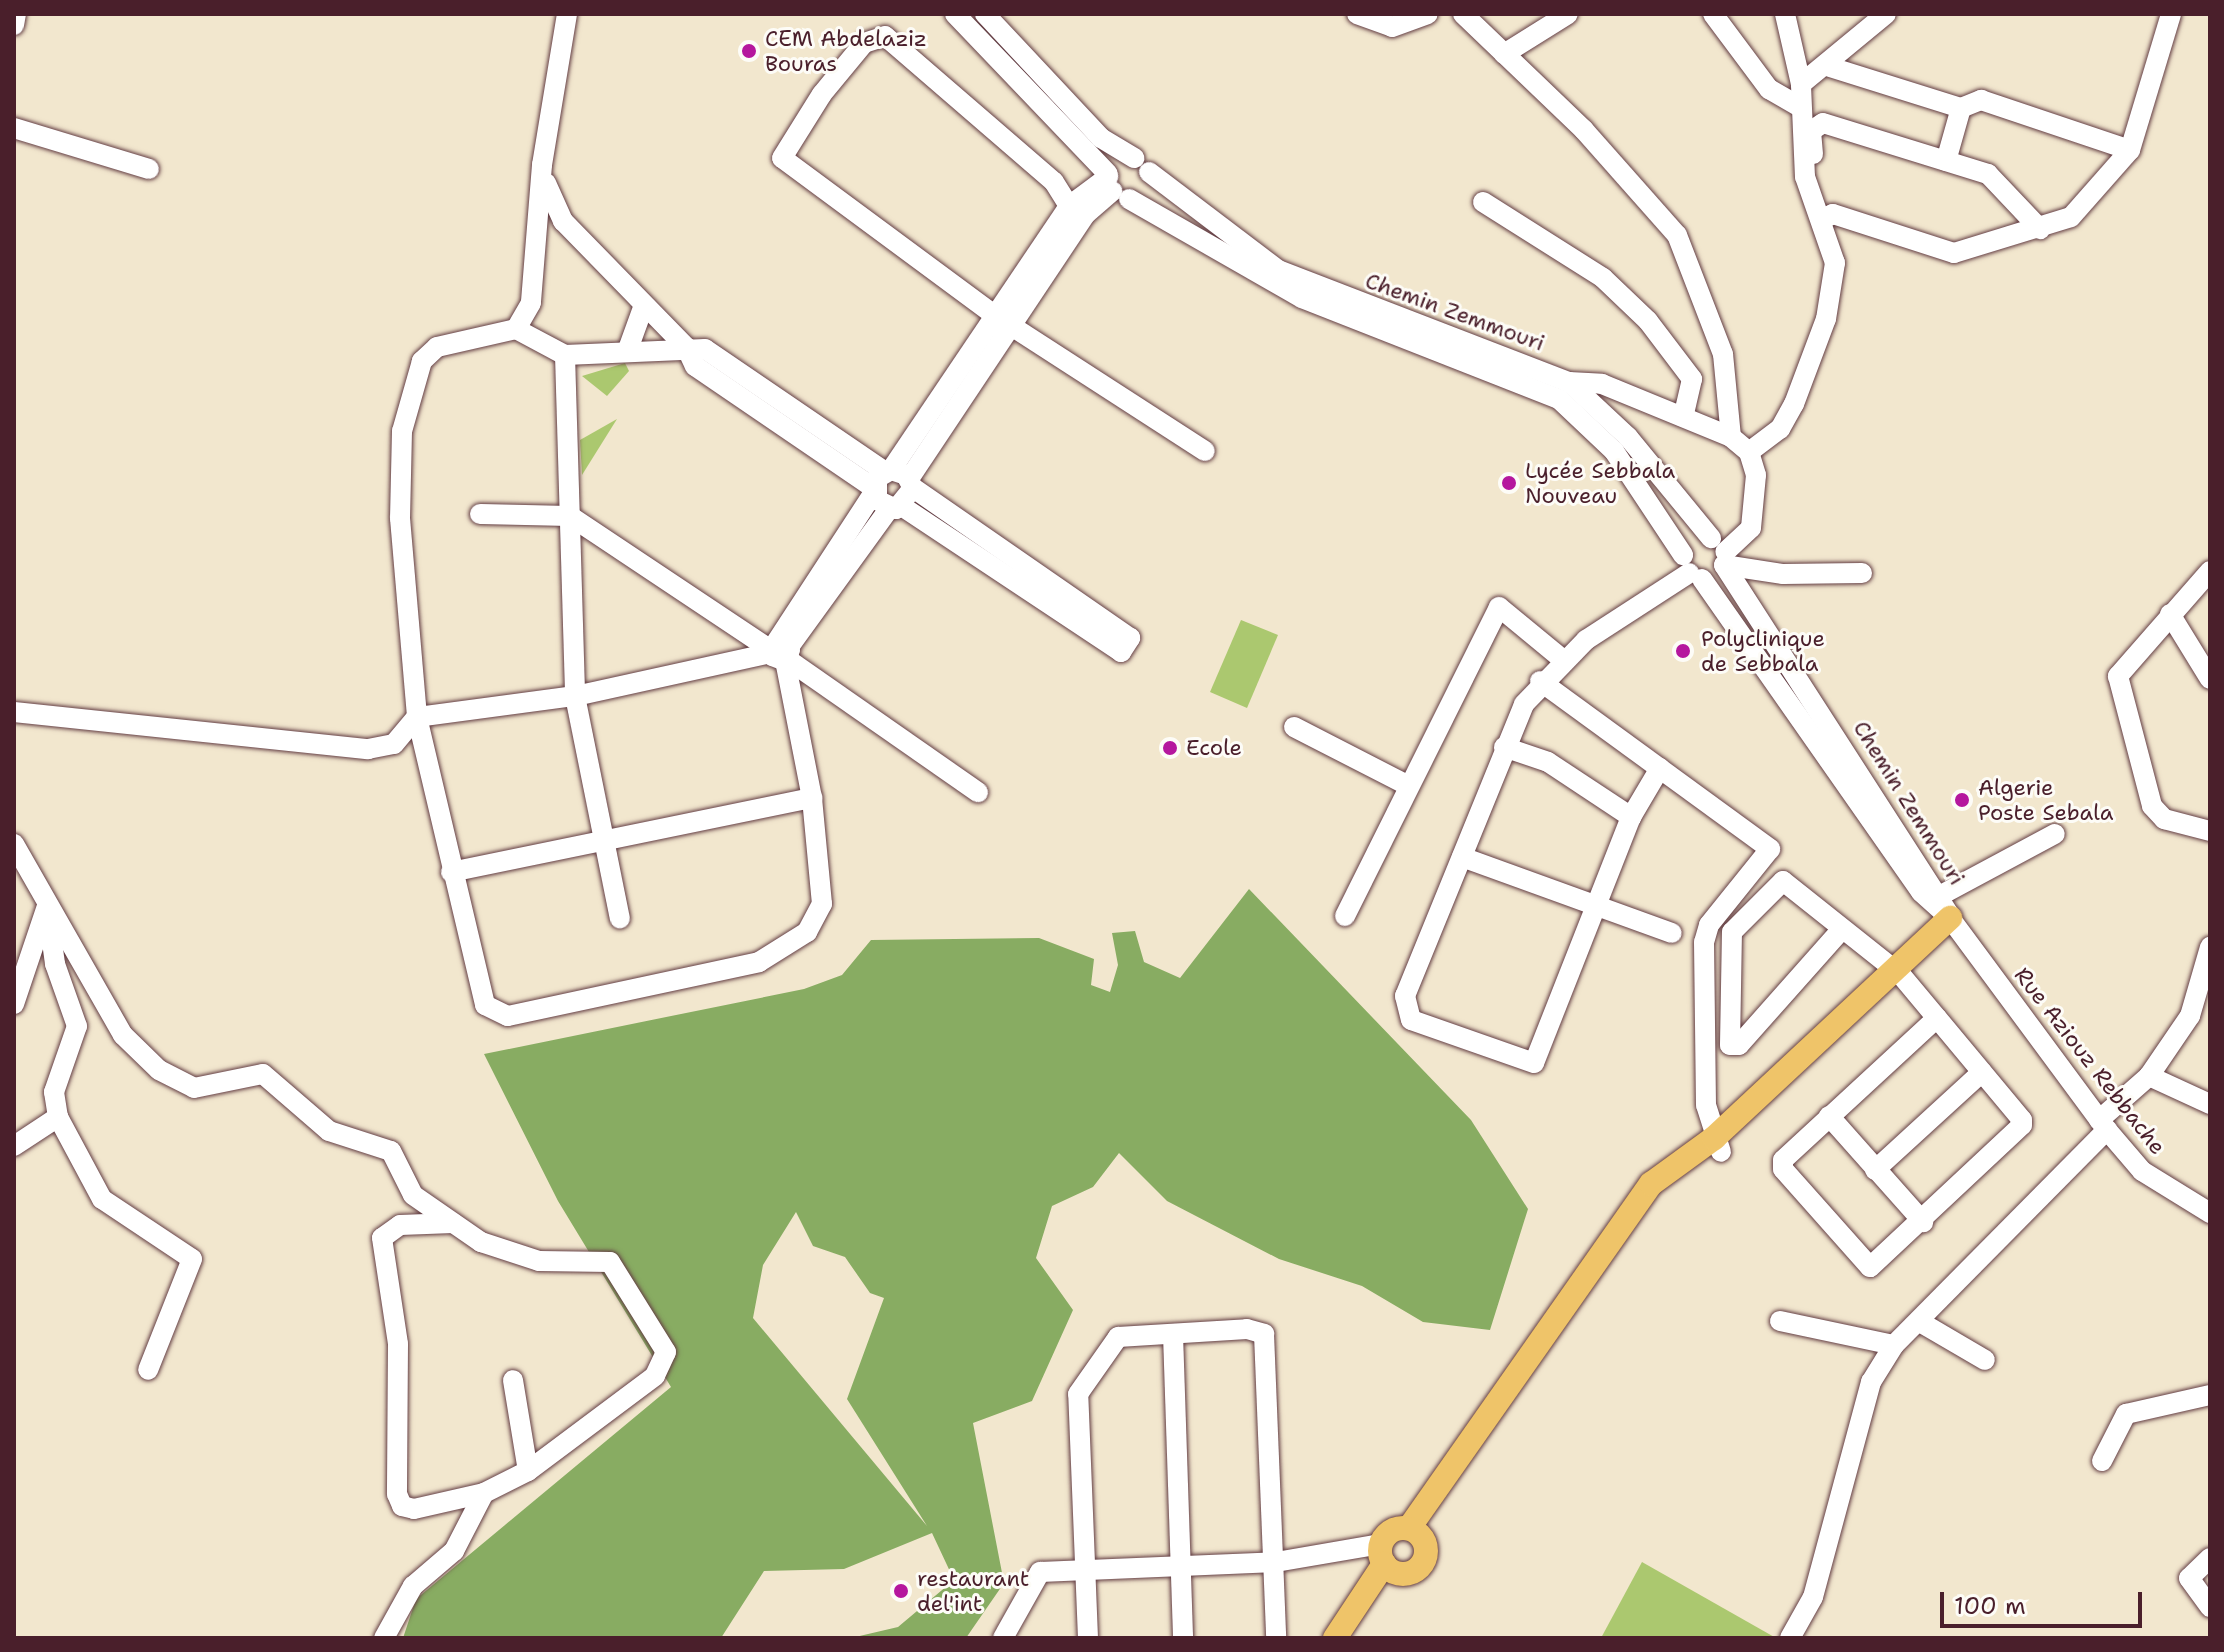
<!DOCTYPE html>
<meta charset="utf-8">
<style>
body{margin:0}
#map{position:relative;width:2224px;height:1652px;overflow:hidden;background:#f2e7ce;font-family:"Shantell Sans",sans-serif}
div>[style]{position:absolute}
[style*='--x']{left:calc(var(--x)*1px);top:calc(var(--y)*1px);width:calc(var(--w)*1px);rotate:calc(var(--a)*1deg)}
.green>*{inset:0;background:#abc86f}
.forest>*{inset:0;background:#88ac62}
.roads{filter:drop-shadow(0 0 2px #633d43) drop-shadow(0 0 2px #633d43)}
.minor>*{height:20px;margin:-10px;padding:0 10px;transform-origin:10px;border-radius:10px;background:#fff}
.major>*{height:24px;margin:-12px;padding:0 12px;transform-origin:12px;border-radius:12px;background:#efc469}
.major>.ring{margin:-12px;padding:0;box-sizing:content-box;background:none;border:24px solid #efc469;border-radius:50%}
.dots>*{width:22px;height:22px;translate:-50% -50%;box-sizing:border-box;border:4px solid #fdfcf7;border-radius:50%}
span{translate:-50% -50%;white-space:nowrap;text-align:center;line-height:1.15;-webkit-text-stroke:6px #fdfcf7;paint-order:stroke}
.poi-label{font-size:22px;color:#4a1f2b}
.left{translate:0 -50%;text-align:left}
.street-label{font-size:22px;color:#4a1f2b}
.frame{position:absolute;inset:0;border:16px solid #4a1f2b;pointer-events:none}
.scale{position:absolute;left:1940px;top:1592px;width:202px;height:36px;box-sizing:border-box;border:4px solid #4a1f2b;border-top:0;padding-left:10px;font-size:24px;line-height:28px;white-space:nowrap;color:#4a1f2b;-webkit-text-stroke:6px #fdfcf7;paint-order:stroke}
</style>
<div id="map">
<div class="green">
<div style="clip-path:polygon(625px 363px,629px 371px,607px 396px,582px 376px)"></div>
<div style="clip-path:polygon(617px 419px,582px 475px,580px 440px)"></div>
<div style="clip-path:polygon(1241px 620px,1278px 635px,1247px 708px,1210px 692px)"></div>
<div style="clip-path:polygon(1642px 1562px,1776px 1638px,1601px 1638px)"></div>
</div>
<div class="forest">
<div style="clip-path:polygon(evenodd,1249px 889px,1471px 1120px,1528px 1209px,1490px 1330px,1423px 1322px,1362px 1286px,1279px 1259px,1167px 1201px,1119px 1153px,1093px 1187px,1052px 1206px,1036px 1258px,1073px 1310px,1032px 1401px,973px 1423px,1004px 1583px,966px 1638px,851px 1638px,898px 1627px,954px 1580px,932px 1533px,844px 1569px,764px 1571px,721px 1638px,403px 1638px,416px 1599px,671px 1387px,558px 1201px,484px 1054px,804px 989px,842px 975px,871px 940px,1039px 938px,1094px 959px,1091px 985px,1110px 992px,1118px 965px,1112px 933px,1135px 931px,1144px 962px,1180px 978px,1249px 889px,796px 1212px,813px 1246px,845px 1257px,870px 1293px,884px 1298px,847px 1399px,927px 1526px,753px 1318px,763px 1265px,796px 1212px)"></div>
</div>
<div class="roads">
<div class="minor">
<div style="--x:567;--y:14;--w:153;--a:99.4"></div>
<div style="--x:542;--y:165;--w:138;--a:94.6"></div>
<div style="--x:531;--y:303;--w:30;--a:120"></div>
<div style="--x:516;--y:329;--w:81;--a:167.2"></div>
<div style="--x:437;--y:347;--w:21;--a:137"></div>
<div style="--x:422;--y:361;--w:73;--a:105.9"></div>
<div style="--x:402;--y:431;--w:87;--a:91.3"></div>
<div style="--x:400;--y:518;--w:200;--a:85.1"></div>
<div style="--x:417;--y:717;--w:296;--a:76.7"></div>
<div style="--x:485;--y:1005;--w:25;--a:26"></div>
<div style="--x:508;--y:1016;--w:257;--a:-12.1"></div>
<div style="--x:759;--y:962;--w:57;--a:-32"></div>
<div style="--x:807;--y:932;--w:32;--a:-62"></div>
<div style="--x:822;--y:904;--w:106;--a:-95.4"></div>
<div style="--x:812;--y:798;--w:140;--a:-101.1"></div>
<div style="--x:785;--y:661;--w:12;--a:-66"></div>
<div style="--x:790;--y:650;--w:14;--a:-150"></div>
<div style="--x:778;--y:643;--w:14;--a:115"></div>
<div style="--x:772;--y:656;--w:14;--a:21"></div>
<div style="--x:955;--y:14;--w:221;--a:46.3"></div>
<div style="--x:985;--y:14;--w:170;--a:46.9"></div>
<div style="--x:1101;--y:138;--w:39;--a:31"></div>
<div style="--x:1357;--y:14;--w:37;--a:20"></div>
<div style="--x:1392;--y:27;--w:38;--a:-20"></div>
<div style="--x:1463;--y:14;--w:168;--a:43.8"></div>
<div style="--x:1584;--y:130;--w:140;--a:48.5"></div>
<div style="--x:1677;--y:235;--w:128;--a:68.9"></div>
<div style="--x:1723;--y:354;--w:83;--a:84.5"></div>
<div style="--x:1713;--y:14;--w:94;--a:53.3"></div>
<div style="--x:1769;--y:89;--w:34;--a:30"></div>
<div style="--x:14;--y:25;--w:11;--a:-80"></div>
<div style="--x:1504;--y:54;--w:75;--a:-32"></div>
<div style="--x:1830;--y:67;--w:137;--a:17.4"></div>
<div style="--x:1801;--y:84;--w:110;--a:-39.5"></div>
<div style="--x:14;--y:128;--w:141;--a:16.9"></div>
<div style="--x:1813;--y:154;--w:23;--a:-95"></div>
<div style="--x:1811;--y:131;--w:14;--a:-34"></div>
<div style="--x:1823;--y:123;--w:173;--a:17.2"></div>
<div style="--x:1988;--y:174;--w:76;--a:46.6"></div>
<div style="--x:1946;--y:161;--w:55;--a:-74.2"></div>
<div style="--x:1961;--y:108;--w:22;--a:-22"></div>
<div style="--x:1981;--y:100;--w:157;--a:18.6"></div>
<div style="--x:1149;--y:172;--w:162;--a:37.2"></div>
<div style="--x:1278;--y:270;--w:312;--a:21.1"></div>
<div style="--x:1569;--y:382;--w:81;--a:43"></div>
<div style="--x:1628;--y:437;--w:131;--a:50.6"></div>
<div style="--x:546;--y:183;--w:42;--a:65.9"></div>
<div style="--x:563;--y:221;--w:176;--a:45.7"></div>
<div style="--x:686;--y:347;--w:21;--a:65"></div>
<div style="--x:695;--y:366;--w:217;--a:34.3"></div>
<div style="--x:1129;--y:199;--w:199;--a:29.8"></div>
<div style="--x:1302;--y:298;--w:276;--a:21.5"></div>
<div style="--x:1559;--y:399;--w:76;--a:43.4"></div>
<div style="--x:1614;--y:451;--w:125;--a:56.4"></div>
<div style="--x:1483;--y:202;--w:142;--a:32.3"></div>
<div style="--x:1603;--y:278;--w:62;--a:43.7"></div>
<div style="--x:1648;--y:321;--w:73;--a:52.8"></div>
<div style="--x:1692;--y:379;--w:39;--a:103"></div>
<div style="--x:1823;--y:219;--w:11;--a:-27"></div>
<div style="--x:1833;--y:214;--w:127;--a:17.9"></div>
<div style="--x:1954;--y:253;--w:122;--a:-17.1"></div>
<div style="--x:2071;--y:217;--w:89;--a:-48.6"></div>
<div style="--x:2130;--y:150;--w:142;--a:-73.2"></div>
<div style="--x:997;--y:317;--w:267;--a:-143.5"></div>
<div style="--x:782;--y:158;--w:75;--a:-58"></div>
<div style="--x:822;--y:94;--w:66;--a:-50.5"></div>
<div style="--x:864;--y:43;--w:22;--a:-18"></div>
<div style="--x:885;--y:36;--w:223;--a:40.8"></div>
<div style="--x:1054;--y:182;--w:28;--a:58"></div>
<div style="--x:1010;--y:325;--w:232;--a:32.9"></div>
<div style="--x:516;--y:329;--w:55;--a:28"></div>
<div style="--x:565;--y:355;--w:140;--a:-2.5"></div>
<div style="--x:705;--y:349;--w:218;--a:34.3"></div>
<div style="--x:627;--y:352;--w:50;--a:-70.1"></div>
<div style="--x:565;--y:355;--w:341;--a:88.3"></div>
<div style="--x:575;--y:696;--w:227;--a:78.6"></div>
<div style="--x:1569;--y:382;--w:33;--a:3"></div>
<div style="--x:1602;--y:384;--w:139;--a:22.3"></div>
<div style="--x:1731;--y:437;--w:23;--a:40"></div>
<div style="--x:1749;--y:452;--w:24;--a:73"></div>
<div style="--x:1756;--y:475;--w:53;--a:95.4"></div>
<div style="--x:1751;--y:528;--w:35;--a:137"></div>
<div style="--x:1749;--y:452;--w:39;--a:-37"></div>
<div style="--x:1780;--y:429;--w:29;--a:-61"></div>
<div style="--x:1794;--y:404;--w:91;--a:-69.4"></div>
<div style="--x:1826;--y:319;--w:57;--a:-80.9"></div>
<div style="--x:1835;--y:263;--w:91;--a:-109.2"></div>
<div style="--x:1805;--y:177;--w:93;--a:-92.5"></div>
<div style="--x:1801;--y:84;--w:72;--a:-102.9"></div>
<div style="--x:891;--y:470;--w:16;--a:18"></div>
<div style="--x:906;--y:475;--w:15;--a:62"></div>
<div style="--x:913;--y:488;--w:27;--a:129"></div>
<div style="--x:896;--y:509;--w:21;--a:-155"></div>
<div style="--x:877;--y:500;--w:22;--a:-90"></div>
<div style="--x:877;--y:478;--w:16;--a:-30"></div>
<div style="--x:891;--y:470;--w:318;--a:-56"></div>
<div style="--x:1069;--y:206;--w:49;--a:-36.6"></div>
<div style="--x:909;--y:479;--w:319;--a:-56.3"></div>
<div style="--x:1086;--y:214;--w:35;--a:-41"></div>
<div style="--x:903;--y:507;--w:262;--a:33.6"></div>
<div style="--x:1121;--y:652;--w:17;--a:-57"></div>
<div style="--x:1130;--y:638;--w:264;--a:-145.3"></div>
<div style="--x:480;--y:514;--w:90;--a:1.3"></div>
<div style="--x:570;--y:516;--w:242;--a:33.7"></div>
<div style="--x:1724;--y:565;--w:415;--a:57.2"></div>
<div style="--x:1724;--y:565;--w:60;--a:8.7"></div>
<div style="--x:1783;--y:574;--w:79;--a:-0.7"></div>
<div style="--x:2210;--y:571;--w:140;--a:131.2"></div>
<div style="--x:2118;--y:676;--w:134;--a:75.3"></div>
<div style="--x:2152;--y:806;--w:18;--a:47"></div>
<div style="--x:2164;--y:819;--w:48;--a:14.6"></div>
<div style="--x:1702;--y:579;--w:382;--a:55"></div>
<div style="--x:1921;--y:892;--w:39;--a:42"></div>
<div style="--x:1950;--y:918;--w:264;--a:53.5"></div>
<div style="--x:2107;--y:1130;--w:54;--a:49.5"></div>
<div style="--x:2142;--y:1171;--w:80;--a:31.7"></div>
<div style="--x:2170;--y:614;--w:76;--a:58.4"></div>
<div style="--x:775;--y:644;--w:181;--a:-56.9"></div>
<div style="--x:789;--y:647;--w:170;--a:-54.1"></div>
<div style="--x:787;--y:659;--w:233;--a:34.9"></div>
<div style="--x:1540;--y:681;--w:285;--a:36.1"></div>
<div style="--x:1770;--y:849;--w:97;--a:128.8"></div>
<div style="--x:1709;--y:925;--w:18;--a:106"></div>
<div style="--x:1704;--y:942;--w:163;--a:89.3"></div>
<div style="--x:1706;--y:1105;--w:49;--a:72.3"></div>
<div style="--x:14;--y:712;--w:356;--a:6"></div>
<div style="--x:368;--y:749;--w:26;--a:-11"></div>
<div style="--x:394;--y:744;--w:35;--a:-50"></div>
<div style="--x:417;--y:717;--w:159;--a:-7.6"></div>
<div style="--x:575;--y:696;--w:201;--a:-12.4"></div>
<div style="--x:1294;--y:727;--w:129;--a:27.2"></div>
<div style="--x:1504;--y:747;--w:46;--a:18.8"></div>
<div style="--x:1548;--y:762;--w:100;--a:33.5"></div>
<div style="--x:1660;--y:768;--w:57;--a:120.6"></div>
<div style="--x:1631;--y:817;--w:264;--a:111.5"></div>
<div style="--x:1534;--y:1063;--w:130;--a:-160.7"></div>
<div style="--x:1411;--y:1020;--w:25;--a:-104"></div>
<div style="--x:1405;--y:996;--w:315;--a:-67.8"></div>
<div style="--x:1524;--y:704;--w:89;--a:-45.9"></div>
<div style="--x:1586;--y:640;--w:123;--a:-33"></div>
<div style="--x:14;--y:844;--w:220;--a:60.3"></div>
<div style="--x:123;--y:1035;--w:50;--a:44.2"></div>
<div style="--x:159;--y:1070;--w:39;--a:27"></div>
<div style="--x:194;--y:1088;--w:70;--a:-11.5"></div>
<div style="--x:263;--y:1074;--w:87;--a:40.8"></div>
<div style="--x:329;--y:1131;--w:65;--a:17.9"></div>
<div style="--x:391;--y:1151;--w:49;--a:63.4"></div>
<div style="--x:413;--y:1195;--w:83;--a:34.7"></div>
<div style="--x:481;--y:1242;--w:61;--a:18.1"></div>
<div style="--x:539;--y:1261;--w:71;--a:0.8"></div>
<div style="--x:610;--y:1262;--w:106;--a:58.1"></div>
<div style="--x:666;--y:1352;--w:26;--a:115"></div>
<div style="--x:655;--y:1376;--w:159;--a:143.2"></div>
<div style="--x:528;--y:1471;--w:92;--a:-99.4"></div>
<div style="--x:1462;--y:857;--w:223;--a:19.9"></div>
<div style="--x:451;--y:872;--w:369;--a:-11.6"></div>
<div style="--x:1941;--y:895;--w:129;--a:-28.2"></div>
<div style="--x:1345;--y:916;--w:345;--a:-63.5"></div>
<div style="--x:1499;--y:607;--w:82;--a:39.5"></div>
<div style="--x:1842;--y:929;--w:155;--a:131.6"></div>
<div style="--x:1739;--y:1045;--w:9;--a:180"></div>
<div style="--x:1730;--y:1045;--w:113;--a:-89"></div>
<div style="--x:1732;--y:932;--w:72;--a:-45"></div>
<div style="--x:1783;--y:881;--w:151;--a:38.5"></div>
<div style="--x:1901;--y:975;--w:56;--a:50.1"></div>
<div style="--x:1937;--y:1018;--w:133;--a:50.2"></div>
<div style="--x:2022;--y:1120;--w:5;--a:90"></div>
<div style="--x:2022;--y:1125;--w:208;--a:136.9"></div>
<div style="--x:1870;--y:1267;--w:131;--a:-131.6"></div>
<div style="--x:1783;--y:1169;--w:9;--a:-90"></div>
<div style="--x:1783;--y:1160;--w:209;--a:-42.7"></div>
<div style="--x:14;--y:1004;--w:103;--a:-71.4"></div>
<div style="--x:47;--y:906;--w:59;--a:82.1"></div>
<div style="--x:55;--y:964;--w:66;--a:70.5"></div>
<div style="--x:77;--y:1026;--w:70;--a:109.2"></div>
<div style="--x:54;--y:1092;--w:25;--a:81"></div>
<div style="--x:58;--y:1117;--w:93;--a:61.8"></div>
<div style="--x:102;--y:1199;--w:108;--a:33.7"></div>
<div style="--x:192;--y:1259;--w:119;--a:111.6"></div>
<div style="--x:2149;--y:1076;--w:67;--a:24.7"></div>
<div style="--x:1829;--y:1116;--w:142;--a:48.4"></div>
<div style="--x:2099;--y:1120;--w:67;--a:-41.3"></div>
<div style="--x:2149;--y:1076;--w:73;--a:-55.7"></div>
<div style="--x:2190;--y:1016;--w:72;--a:-73.8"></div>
<div style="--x:14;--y:1146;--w:53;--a:-33.4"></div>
<div style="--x:1875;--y:1170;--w:145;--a:-42.5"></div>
<div style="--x:453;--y:1223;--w:53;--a:177.8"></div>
<div style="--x:400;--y:1225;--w:22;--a:144"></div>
<div style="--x:382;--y:1238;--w:107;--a:81.4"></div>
<div style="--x:398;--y:1344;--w:150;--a:90.4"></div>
<div style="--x:397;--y:1494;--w:13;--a:67"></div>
<div style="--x:402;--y:1506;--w:12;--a:14"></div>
<div style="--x:414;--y:1509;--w:72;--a:-12.9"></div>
<div style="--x:1780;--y:1321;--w:116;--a:11.9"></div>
<div style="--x:1920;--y:1322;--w:75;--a:30.3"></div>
<div style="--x:1173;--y:1334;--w:304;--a:88.1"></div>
<div style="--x:2102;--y:1461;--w:53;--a:-62.9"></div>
<div style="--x:2126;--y:1414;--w:86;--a:-12.7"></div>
<div style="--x:2210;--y:1558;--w:29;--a:136"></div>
<div style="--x:2189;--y:1578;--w:36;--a:54"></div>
<div style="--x:384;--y:1638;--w:60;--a:-60.9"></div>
<div style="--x:413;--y:1586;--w:54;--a:-40.5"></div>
<div style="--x:454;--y:1551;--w:65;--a:-62.7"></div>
<div style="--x:484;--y:1493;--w:49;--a:-26.6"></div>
<div style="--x:1003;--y:1638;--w:76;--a:-60.7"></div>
<div style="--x:1040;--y:1572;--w:236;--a:-2.4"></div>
<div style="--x:1276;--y:1562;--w:107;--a:-9.7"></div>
<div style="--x:1088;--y:1638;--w:244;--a:-92.3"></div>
<div style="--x:1078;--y:1394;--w:70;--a:-54.9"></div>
<div style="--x:1118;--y:1337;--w:129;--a:-3.5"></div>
<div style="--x:1247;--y:1329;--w:18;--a:16"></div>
<div style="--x:1264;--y:1334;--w:304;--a:87.7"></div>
<div style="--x:1790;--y:1638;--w:47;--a:-60.7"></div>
<div style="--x:1813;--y:1597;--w:223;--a:-74.9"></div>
<div style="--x:1871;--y:1382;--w:44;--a:-58.1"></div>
<div style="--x:1894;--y:1345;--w:303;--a:-45.3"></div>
</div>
<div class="major">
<div style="--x:1409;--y:1528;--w:421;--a:-54.9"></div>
<div style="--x:1651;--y:1184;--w:78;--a:-36.1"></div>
<div style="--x:1714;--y:1138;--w:323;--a:-43"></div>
<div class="ring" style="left:1380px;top:1528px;width:22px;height:22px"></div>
<div style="--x:1335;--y:1638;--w:89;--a:-56.5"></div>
</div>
</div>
<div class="dots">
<div style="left:749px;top:51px;background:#b5179e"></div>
<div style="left:1509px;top:483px;background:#b5179e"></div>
<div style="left:1683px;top:651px;background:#b5179e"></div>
<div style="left:1170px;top:748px;background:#b5179e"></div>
<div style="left:1962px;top:800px;background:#b5179e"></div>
<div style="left:901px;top:1591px;background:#b5179e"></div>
</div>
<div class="poi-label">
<span class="left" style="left:765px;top:51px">CEM Abdelaziz<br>Bouras</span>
<span class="left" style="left:1525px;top:483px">Lycée Sebbala<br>Nouveau</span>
<span class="left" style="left:1701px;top:651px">Polyclinique<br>de Sebbala</span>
<span class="left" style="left:1186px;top:748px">Ecole</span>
<span class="left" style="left:1978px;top:800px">Algerie<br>Poste Sebala</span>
<span class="left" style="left:917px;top:1591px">restaurant<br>del'int</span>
</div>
<div class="street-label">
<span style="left:1455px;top:312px;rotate:20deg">Chemin Zemmouri</span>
<span style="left:1909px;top:803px;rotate:58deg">Chemin Zemmouri</span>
<span style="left:2090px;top:1061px;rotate:52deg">Rue Aziouz Rebbache</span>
</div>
<div class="frame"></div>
<div class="scale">100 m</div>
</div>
